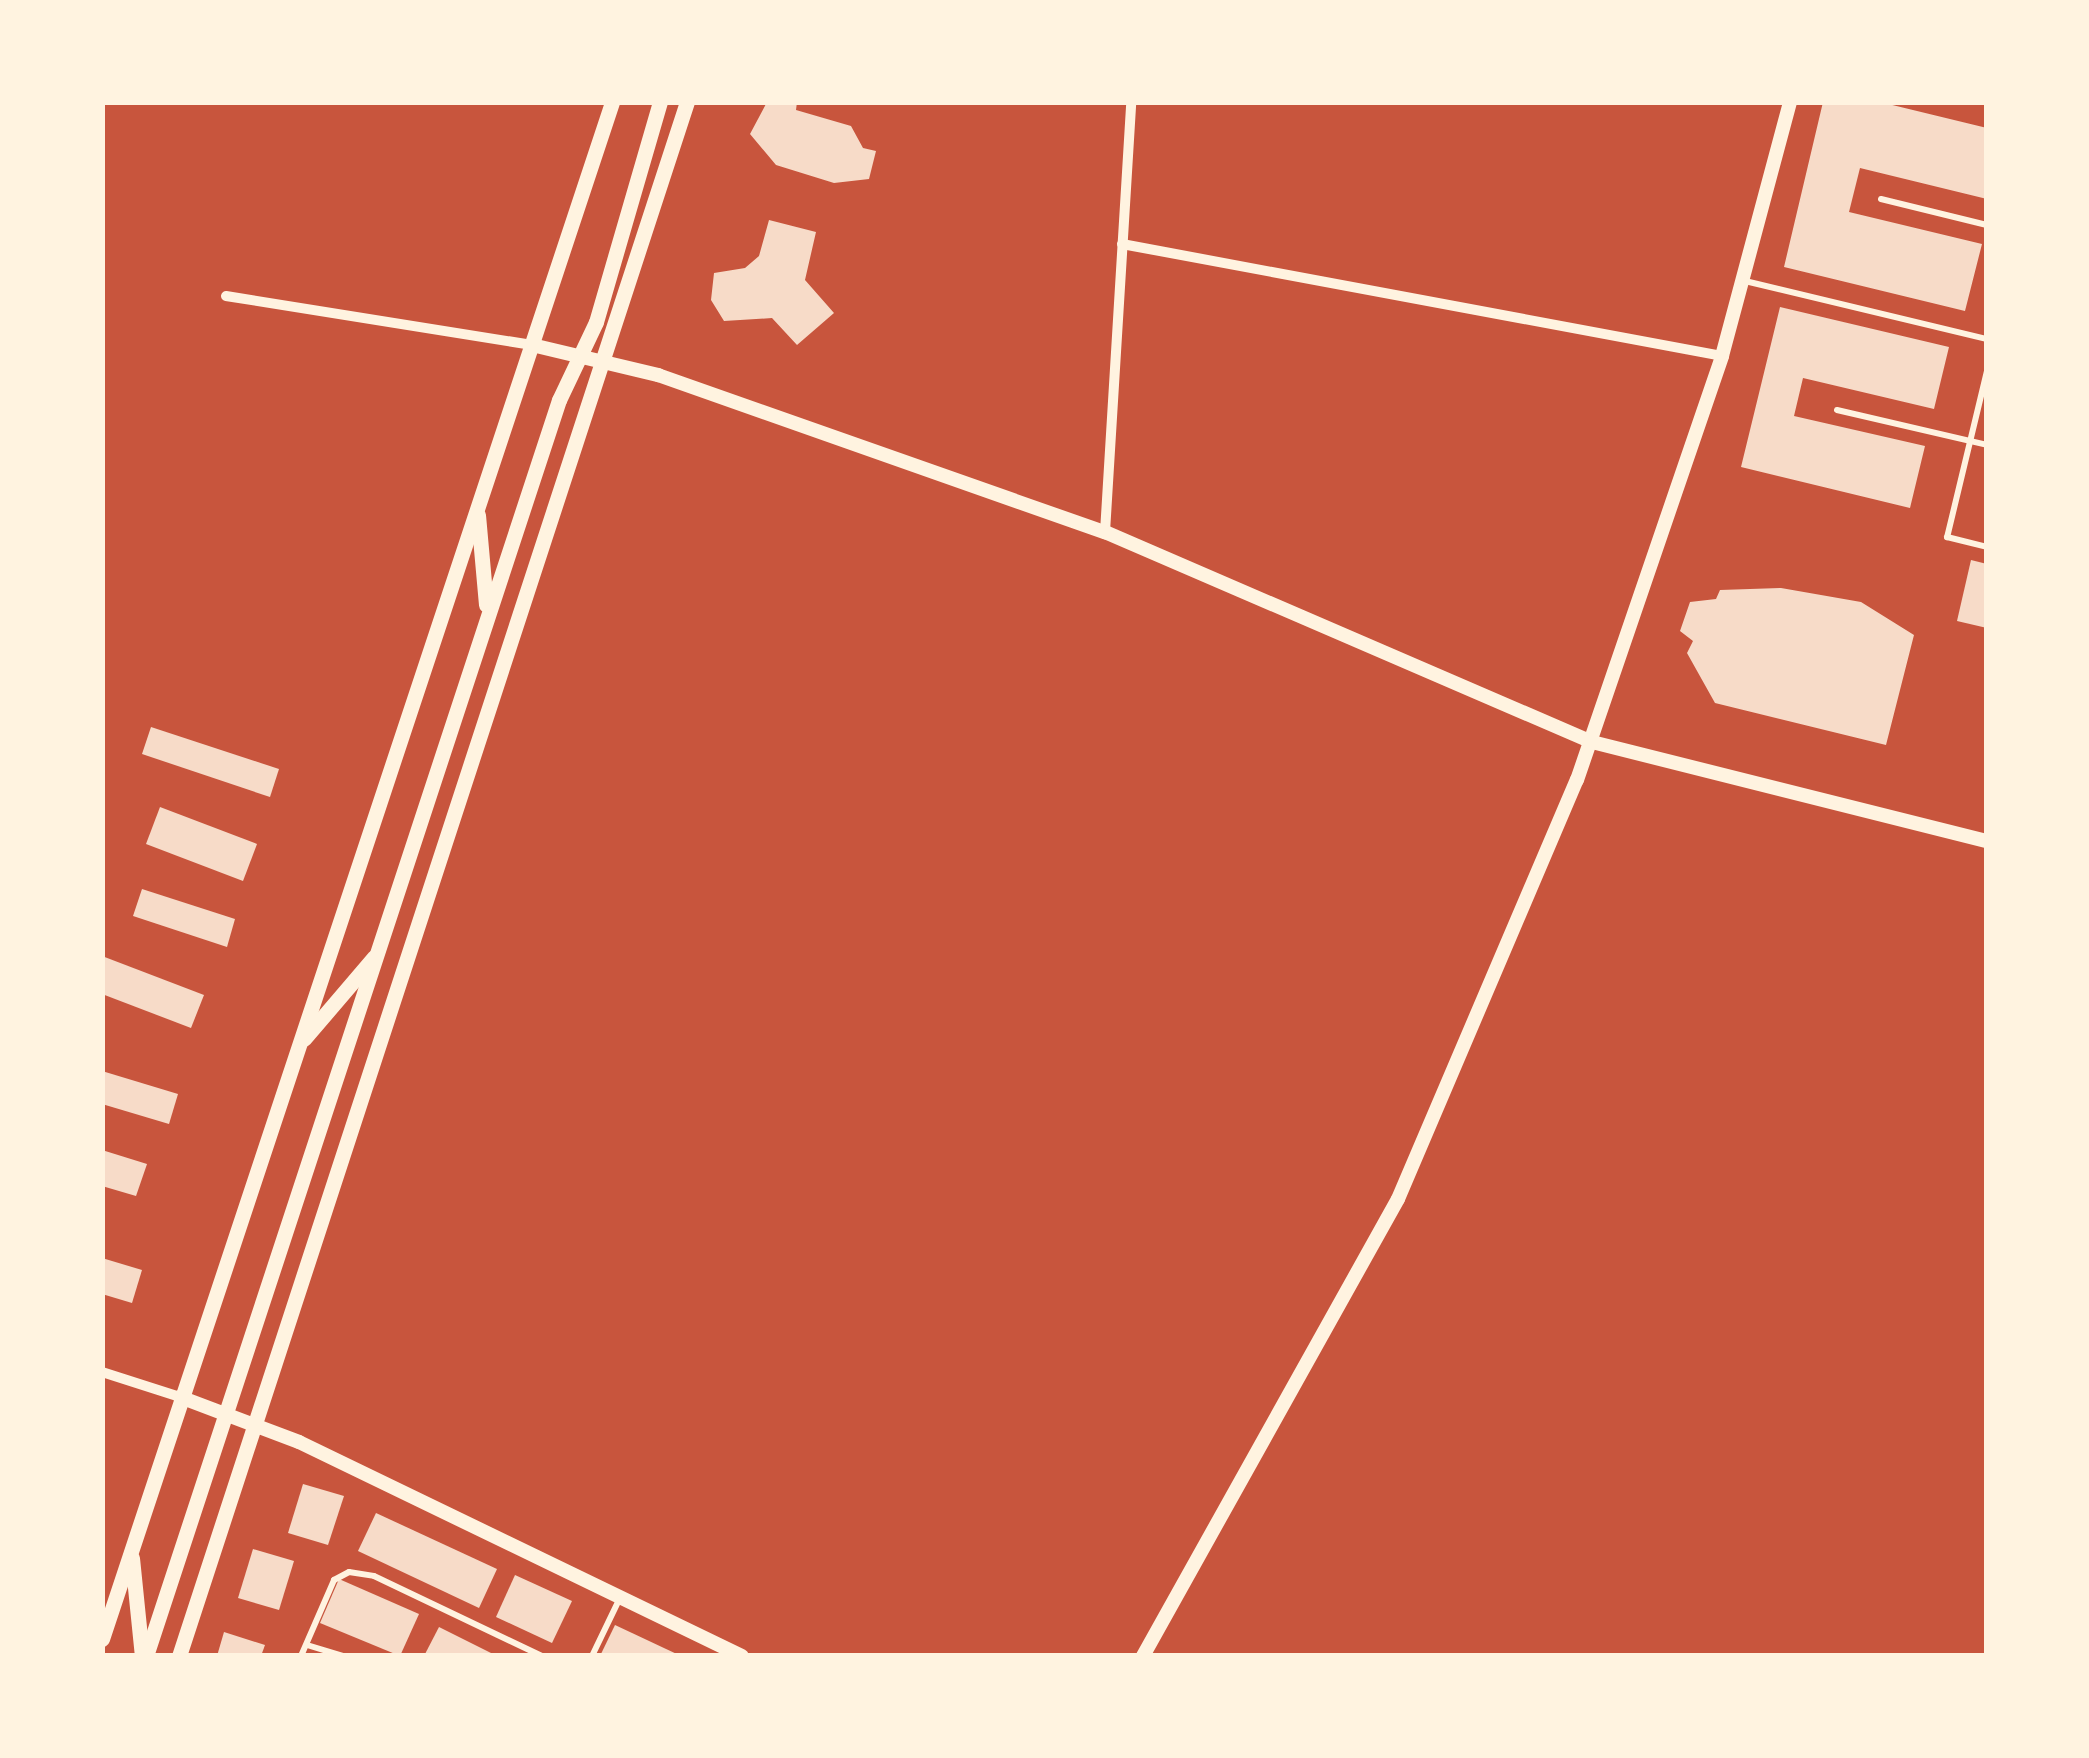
<!DOCTYPE html>
<style>
body{margin:0}
#map{position:relative;width:2089px;height:1758px;overflow:hidden;background:#c8553d;font-family:Manrope,sans-serif}
div>[style]{position:absolute}
[style*='--x']{left:calc(var(--x)*1px);top:calc(var(--y)*1px);width:calc(var(--w)*1px);rotate:calc(var(--a)*1deg)}
.building>*{inset:0;background:#f7dbc8}
.service>*{height:6px;margin:-3px;padding:0 3px;transform-origin:3px;border-radius:3px;background:#fff3e0}
.minor>*{height:10px;margin:-5px;padding:0 5px;transform-origin:5px;border-radius:5px;background:#fff3e0}
.tertiary>*{height:14px;margin:-7px;padding:0 7px;transform-origin:7px;border-radius:7px;background:#fff3e0}
.secondary>*{height:15px;margin:-7.5px;padding:0 7.5px;transform-origin:7.5px;border-radius:7.5px;background:#fff3e0}
span{translate:-50% -50%;white-space:nowrap;text-align:center;line-height:1.15;-webkit-text-stroke:10px #fff3e0;paint-order:stroke}
.frame{position:absolute;inset:0;border:105px solid #fff3e0;pointer-events:none}
</style>
<div id="map">
<div class="building">
<div style="clip-path:polygon(767px 102px,797px 102px,796px 110px,851px 126px,863px 148px,876px 151px,869px 179px,834px 183px,776px 165px,750px 134px)"></div>
<div style="clip-path:polygon(1823px 102px,1880px 102px,1987px 128px,1987px 199px,1860px 168px,1849px 212px,1982px 244px,1965px 311px,1784px 267px)"></div>
<div style="clip-path:polygon(769px 220px,816px 232px,805px 280px,834px 313px,797px 345px,772px 318px,724px 321px,711px 300px,714px 273px,745px 268px,759px 256px)"></div>
<div style="clip-path:polygon(1780px 307px,1949px 347px,1934px 409px,1803px 378px,1794px 416px,1925px 446px,1910px 508px,1741px 467px)"></div>
<div style="clip-path:polygon(1971px 560px,1987px 564px,1987px 628px,1957px 621px)"></div>
<div style="clip-path:polygon(1781px 588px,1861px 602px,1914px 635px,1886px 745px,1715px 703px,1687px 653px,1693px 641px,1680px 631px,1690px 602px,1716px 599px,1720px 590px)"></div>
<div style="clip-path:polygon(151px 727px,279px 769px,270px 797px,142px 754px)"></div>
<div style="clip-path:polygon(160px 807px,257px 844px,243px 881px,146px 844px)"></div>
<div style="clip-path:polygon(142px 889px,235px 919px,227px 947px,133px 916px)"></div>
<div style="clip-path:polygon(102px 956px,204px 995px,191px 1028px,102px 994px)"></div>
<div style="clip-path:polygon(102px 1071px,178px 1094px,169px 1124px,102px 1104px)"></div>
<div style="clip-path:polygon(102px 1150px,147px 1164px,136px 1196px,102px 1186px)"></div>
<div style="clip-path:polygon(102px 1258px,142px 1270px,132px 1303px,102px 1294px)"></div>
<div style="clip-path:polygon(303px 1484px,344px 1496px,328px 1545px,288px 1533px)"></div>
<div style="clip-path:polygon(376px 1513px,497px 1569px,479px 1608px,358px 1551px)"></div>
<div style="clip-path:polygon(253px 1549px,294px 1561px,279px 1610px,238px 1598px)"></div>
<div style="clip-path:polygon(515px 1575px,572px 1601px,552px 1643px,496px 1617px)"></div>
<div style="clip-path:polygon(339px 1579px,419px 1614px,400px 1656px,320px 1623px)"></div>
<div style="clip-path:polygon(615px 1625px,681px 1656px,600px 1656px)"></div>
<div style="clip-path:polygon(439px 1627px,497px 1656px,424px 1656px)"></div>
<div style="clip-path:polygon(224px 1632px,265px 1645px,261px 1656px,217px 1656px)"></div>
</div>
<div class="service">
<div style="--x:1881;--y:199;--w:109;--a:13.8"></div>
<div style="--x:1745;--y:281;--w:249;--a:13.5"></div>
<div style="--x:1987;--y:371;--w:171;--a:103.5"></div>
<div style="--x:1947;--y:537;--w:41;--a:14"></div>
<div style="--x:1837;--y:410;--w:154;--a:13.1"></div>
<div style="--x:307;--y:1645;--w:39;--a:17"></div>
<div style="--x:301;--y:1656;--w:83;--a:-66.5"></div>
<div style="--x:334;--y:1580;--w:17;--a:-28"></div>
<div style="--x:349;--y:1572;--w:25;--a:9"></div>
<div style="--x:374;--y:1576;--w:186;--a:25.5"></div>
<div style="--x:592;--y:1656;--w:62;--a:-64.3"></div>
</div>
<div class="minor">
<div style="--x:1122;--y:244;--w:610;--a:10.57"></div>
<div style="--x:226;--y:296;--w:310;--a:9.1"></div>
<div style="--x:1105;--y:532;--w:431;--a:-86.5"></div>
<div style="--x:102;--y:1372;--w:82;--a:17.8"></div>
</div>
<div class="tertiary">
<div style="--x:532;--y:345;--w:130;--a:13.4"></div>
<div style="--x:658;--y:375;--w:474;--a:19.4"></div>
<div style="--x:1105;--y:532;--w:530;--a:23.33"></div>
<div style="--x:1592;--y:742;--w:407;--a:14.1"></div>
<div style="--x:180;--y:1397;--w:127;--a:20.7"></div>
<div style="--x:299;--y:1442;--w:492;--a:25.8"></div>
<div style="--x:1143;--y:1656;--w:523;--a:-60.84"></div>
<div style="--x:1398;--y:1199;--w:456;--a:-66.9"></div>
<div style="--x:1577;--y:780;--w:448;--a:-71.1"></div>
<div style="--x:1722;--y:356;--w:263;--a:-75"></div>
</div>
<div class="secondary">
<div style="--x:478;--y:515;--w:90;--a:84.9"></div>
<div style="--x:304;--y:1039;--w:108;--a:-49.5"></div>
<div style="--x:132;--y:1558;--w:99;--a:84.2"></div>
<div style="--x:102;--y:1639;--w:1619;--a:-71.64"></div>
<div style="--x:146;--y:1656;--w:1322;--a:-71.8"></div>
<div style="--x:559;--y:400;--w:86;--a:-64.6"></div>
<div style="--x:596;--y:322;--w:229;--a:-73.8"></div>
<div style="--x:179;--y:1656;--w:1635;--a:-71.9"></div>
</div>
<div class="frame"></div>
</div>
